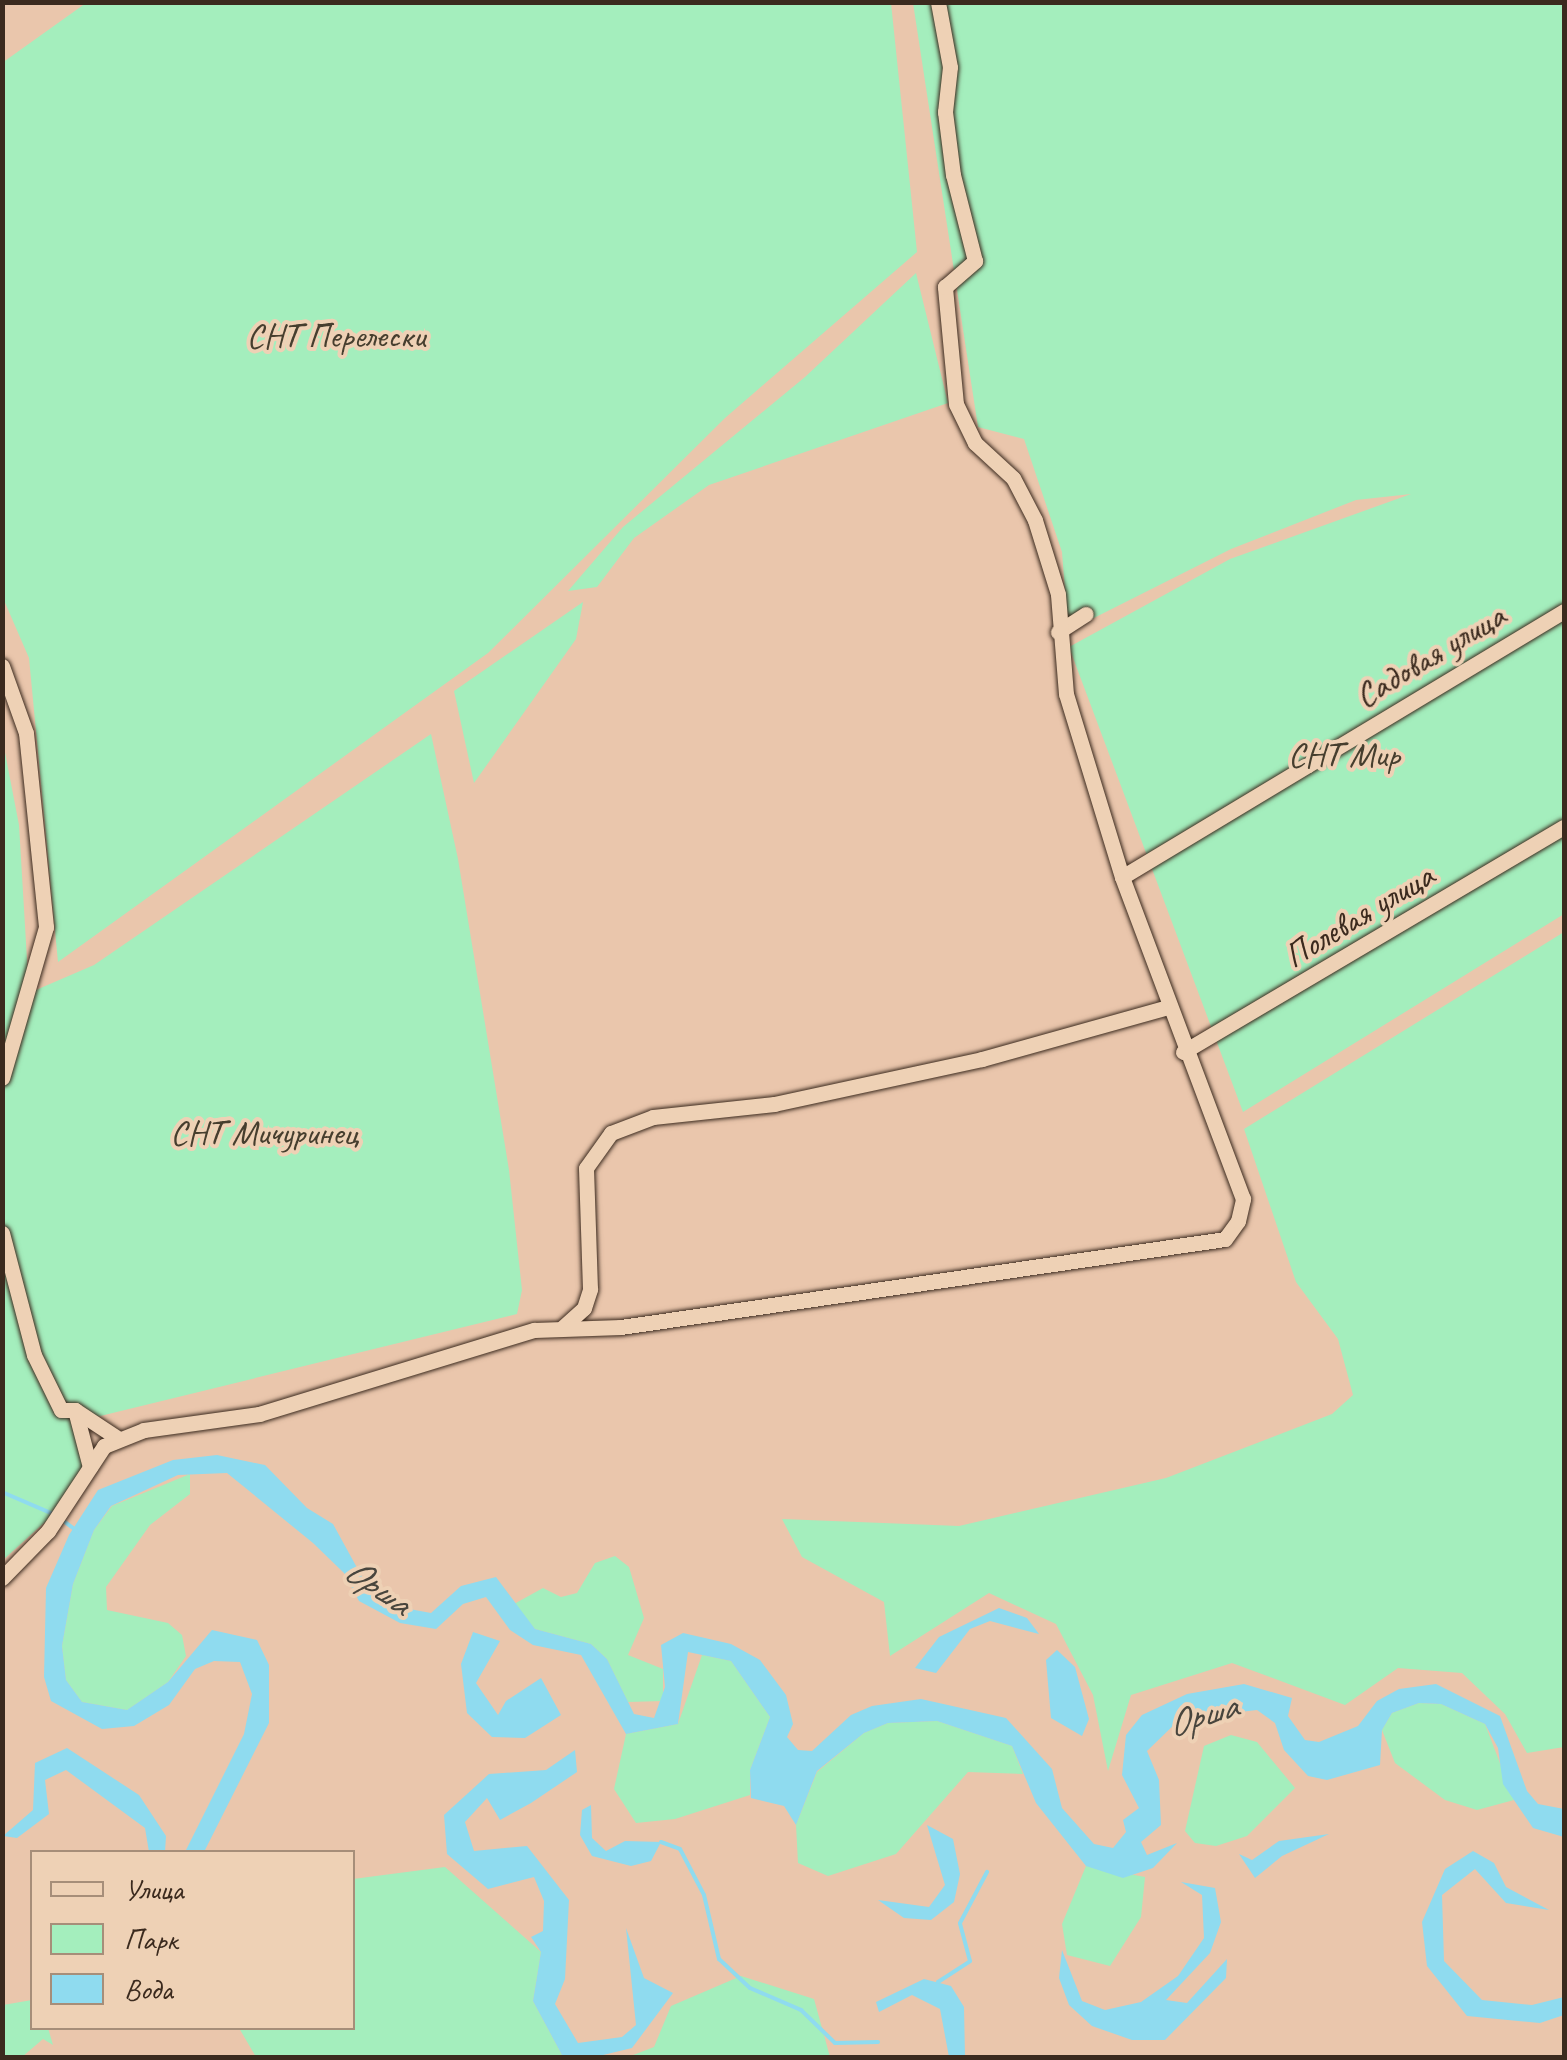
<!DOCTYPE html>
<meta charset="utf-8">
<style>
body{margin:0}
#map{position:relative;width:1567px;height:2060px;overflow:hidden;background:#eac6ac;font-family:Caveat,sans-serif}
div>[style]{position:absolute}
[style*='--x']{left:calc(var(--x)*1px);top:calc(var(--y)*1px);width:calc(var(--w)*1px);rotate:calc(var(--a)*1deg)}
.green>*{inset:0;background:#a4eebd}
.water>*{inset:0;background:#8fdbef}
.stream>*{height:4px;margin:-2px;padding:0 2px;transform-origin:2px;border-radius:2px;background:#8fdbef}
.roads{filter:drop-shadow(0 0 2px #3b2a1e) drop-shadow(0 0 2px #3b2a1e)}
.street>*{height:15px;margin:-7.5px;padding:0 7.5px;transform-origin:7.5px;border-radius:7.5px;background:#eed1b5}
span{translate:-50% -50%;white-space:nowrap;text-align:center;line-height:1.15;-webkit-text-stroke:8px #eed1b5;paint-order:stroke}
.park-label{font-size:35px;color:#463e2e}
.street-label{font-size:35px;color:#3b2a1e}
.water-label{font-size:38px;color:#48453d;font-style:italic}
.frame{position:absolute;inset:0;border:5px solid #3b2a1e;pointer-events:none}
.legend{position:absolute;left:30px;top:1850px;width:325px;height:180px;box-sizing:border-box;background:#eed1b5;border:2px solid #a68e79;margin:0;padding:12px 18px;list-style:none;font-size:30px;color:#3b2a1e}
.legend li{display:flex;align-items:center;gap:20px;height:50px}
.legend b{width:50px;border:2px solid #a68e79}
</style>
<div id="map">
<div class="green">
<div style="clip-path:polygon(86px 3px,891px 3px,917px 252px,725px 418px,488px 653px,58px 962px,29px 658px,3px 598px,2px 63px)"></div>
<div style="clip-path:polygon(913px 3px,1564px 3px,1564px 914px,1243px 1112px,1069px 647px,1230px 559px,1411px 494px,1356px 500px,1231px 549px,1068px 631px,1062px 552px,1024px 439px,978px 427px)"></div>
<div style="clip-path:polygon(916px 273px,948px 403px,709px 485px,634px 538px,597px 587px,568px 591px,623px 527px,805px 377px)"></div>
<div style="clip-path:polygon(583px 602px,576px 639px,474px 783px,454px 691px)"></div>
<div style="clip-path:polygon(431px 734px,458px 859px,509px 1170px,522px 1290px,517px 1314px,88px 1419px,85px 1486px,3px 1560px,2px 737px,19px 825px,29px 993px,94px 965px)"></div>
<div style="clip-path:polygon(1564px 932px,1564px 1747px,1527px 1753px,1505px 1714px,1462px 1673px,1398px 1668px,1345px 1705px,1232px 1663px,1131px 1695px,1108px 1771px,1093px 1695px,1056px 1624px,989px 1593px,890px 1656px,884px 1602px,802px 1557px,782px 1519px,959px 1526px,1166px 1478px,1332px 1414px,1353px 1395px,1338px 1339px,1296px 1282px,1244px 1129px)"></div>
<div style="clip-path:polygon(190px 1474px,190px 1494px,150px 1525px,106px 1587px,107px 1610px,168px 1623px,182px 1635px,186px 1656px,168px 1682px,127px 1710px,82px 1702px,66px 1680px,62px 1646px,73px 1584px,94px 1530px,112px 1506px)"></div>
<div style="clip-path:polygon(615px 1556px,629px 1567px,644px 1618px,628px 1655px,663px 1669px,663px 1701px,628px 1702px,607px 1659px,591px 1644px,535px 1629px,514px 1604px,543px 1588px,561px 1597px,577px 1593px,595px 1563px)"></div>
<div style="clip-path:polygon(702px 1655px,731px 1661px,770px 1717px,750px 1770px,750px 1795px,675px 1819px,636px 1823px,614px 1789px,626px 1734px,678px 1724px)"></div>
<div style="clip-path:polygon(1419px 1703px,1441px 1704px,1485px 1724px,1514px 1800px,1477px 1810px,1445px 1800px,1395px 1763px,1382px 1730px,1392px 1713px)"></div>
<div style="clip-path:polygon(937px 1721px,1012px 1746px,1023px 1774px,968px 1772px,896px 1854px,828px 1876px,798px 1863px,796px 1825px,817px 1772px,864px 1733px,888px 1723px)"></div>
<div style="clip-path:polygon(1231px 1735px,1257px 1742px,1295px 1788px,1247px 1836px,1216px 1846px,1195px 1843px,1185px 1831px,1204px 1746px)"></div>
<div style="clip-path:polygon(1086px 1866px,1145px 1877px,1141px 1917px,1110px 1966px,1067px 1955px,1062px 1924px)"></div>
<div style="clip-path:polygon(445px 1867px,541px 1952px,533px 2001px,563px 2057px,256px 2057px,239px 2028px,352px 2028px,353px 1879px)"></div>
<div style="clip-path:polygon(741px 1976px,814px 1999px,830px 2057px,628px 2057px,654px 2047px,671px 2006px)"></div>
<div style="clip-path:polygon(32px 2000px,32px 2028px,48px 2028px,53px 2045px,43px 2039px,22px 2057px,3px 2058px,3px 2005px)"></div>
</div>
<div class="water">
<div style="clip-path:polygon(217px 1455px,265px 1465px,307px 1508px,333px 1524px,361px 1575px,404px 1608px,431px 1613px,461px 1586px,496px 1577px,535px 1629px,591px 1644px,607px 1659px,634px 1714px,654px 1718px,665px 1687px,661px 1645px,683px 1633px,731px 1644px,760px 1660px,786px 1695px,793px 1724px,787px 1737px,798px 1750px,812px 1751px,851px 1715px,872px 1706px,921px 1699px,1006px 1718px,1052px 1769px,1062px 1808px,1094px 1844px,1113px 1848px,1126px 1832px,1123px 1820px,1139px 1808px,1122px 1775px,1126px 1735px,1142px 1715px,1187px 1694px,1244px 1684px,1292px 1698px,1288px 1716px,1305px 1740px,1319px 1742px,1358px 1726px,1377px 1701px,1399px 1689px,1436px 1684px,1500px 1716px,1527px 1791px,1538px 1804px,1564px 1809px,1564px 1837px,1533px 1828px,1503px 1784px,1498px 1748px,1485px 1724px,1441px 1704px,1419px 1703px,1392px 1713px,1382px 1730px,1380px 1765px,1327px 1780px,1308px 1776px,1284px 1750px,1275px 1723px,1257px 1710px,1180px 1719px,1147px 1751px,1159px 1780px,1161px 1825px,1141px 1842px,1147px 1855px,1177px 1843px,1153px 1868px,1123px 1878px,1086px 1866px,1036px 1803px,1012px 1746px,937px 1721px,888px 1723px,864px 1733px,817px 1771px,796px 1825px,784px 1806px,751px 1798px,750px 1770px,770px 1717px,731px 1661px,688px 1652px,678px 1724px,626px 1734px,581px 1655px,533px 1645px,510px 1630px,486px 1597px,463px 1604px,436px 1629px,400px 1623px,359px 1601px,344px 1573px,313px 1543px,227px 1473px,178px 1475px,111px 1506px,94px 1530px,73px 1584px,62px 1646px,66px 1680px,82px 1702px,127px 1710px,168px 1682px,212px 1630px,257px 1640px,269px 1665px,269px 1723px,204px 1852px,185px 1852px,244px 1734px,252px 1694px,240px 1662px,214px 1661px,195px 1669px,169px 1705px,134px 1726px,102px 1729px,51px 1701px,44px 1677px,46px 1588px,69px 1535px,98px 1490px,173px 1460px)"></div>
<div style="clip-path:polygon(999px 1608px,1027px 1618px,1039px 1634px,990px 1621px,970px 1629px,936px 1673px,915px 1668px,939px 1637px)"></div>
<div style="clip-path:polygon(473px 1632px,500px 1641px,476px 1683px,498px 1715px,506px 1701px,541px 1678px,561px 1715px,525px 1738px,492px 1737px,467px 1713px,461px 1664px)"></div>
<div style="clip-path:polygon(1057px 1650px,1075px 1667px,1089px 1719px,1082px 1736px,1051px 1718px,1046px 1660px)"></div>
<div style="clip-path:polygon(67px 1748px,139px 1795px,166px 1836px,165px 1852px,149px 1852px,145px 1828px,66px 1770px,45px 1780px,49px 1814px,17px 1838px,3px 1836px,33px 1810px,35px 1763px)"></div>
<div style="clip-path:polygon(575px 1750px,577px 1772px,531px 1803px,500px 1820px,487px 1798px,465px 1822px,474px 1851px,527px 1846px,569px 1900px,565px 1979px,555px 2004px,578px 2043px,622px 2037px,636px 2025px,626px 1928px,644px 1978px,673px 1993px,632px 2048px,595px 2057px,563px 2057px,533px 2001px,541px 1952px,531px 1937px,543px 1931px,544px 1901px,534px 1877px,488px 1889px,447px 1854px,444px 1815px,489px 1774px,546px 1770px)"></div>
<div style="clip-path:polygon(591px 1805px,592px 1838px,606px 1851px,625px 1841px,661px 1842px,651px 1861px,631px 1866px,592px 1856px,580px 1835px,582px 1810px)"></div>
<div style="clip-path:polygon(927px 1825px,953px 1839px,960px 1874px,954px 1902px,931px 1920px,904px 1918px,878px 1900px,929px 1907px,945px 1885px)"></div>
<div style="clip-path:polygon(1329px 1834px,1282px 1856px,1255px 1878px,1239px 1854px,1252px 1860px,1279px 1841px)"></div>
<div style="clip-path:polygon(1473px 1851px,1494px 1863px,1506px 1887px,1549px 1910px,1506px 1903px,1475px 1869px,1442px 1895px,1444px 1961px,1482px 2000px,1532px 2005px,1564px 1997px,1564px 2015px,1540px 2023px,1467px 2016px,1427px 1966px,1422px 1922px,1445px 1869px)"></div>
<div style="clip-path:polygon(1181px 1882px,1215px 1888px,1221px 1922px,1210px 1953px,1166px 2000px,1187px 2003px,1227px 1959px,1226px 1978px,1165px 2040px,1132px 2040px,1092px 2026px,1069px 2005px,1059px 1978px,1062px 1950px,1082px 2001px,1105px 2010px,1141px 2002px,1178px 1976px,1204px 1938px,1202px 1895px)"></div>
<div style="clip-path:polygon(924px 1979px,951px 1986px,964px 2007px,965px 2057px,949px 2057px,940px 2009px,912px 1995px,879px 2012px,876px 2002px)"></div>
</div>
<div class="stream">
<div style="--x:2;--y:1492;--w:56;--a:23.3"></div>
<div style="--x:65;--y:1522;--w:15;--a:37"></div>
<div style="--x:661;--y:1842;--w:20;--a:20"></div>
<div style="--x:680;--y:1849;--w:52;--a:62.4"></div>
<div style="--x:704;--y:1895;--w:66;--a:76.8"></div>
<div style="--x:719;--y:1959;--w:42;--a:43.1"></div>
<div style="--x:750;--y:1988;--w:56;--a:23.3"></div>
<div style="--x:801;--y:2010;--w:47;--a:44.1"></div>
<div style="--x:835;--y:2043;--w:43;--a:-1.3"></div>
<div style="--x:938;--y:1982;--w:38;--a:-33"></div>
<div style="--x:970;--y:1961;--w:39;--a:-105"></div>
<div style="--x:960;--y:1923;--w:58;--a:-62.1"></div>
</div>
<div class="roads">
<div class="street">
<div style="--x:1058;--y:632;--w:33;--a:-33"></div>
<div style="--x:2;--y:666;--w:71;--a:70.3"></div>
<div style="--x:26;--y:733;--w:195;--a:84.1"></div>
<div style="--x:46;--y:927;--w:157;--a:106.2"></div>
<div style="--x:1122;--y:877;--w:516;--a:-31.04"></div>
<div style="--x:1183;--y:1052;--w:442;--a:-30.6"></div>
<div style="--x:2;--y:1233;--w:126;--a:75.3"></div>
<div style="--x:34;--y:1355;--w:61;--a:63.9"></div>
<div style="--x:61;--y:1410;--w:14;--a:0"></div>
<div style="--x:75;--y:1410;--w:59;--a:75.3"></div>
<div style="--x:563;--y:1327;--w:28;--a:-42"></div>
<div style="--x:584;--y:1308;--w:20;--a:-72"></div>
<div style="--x:590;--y:1289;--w:121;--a:-91.9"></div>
<div style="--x:586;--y:1168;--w:43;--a:-54.5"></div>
<div style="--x:611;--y:1133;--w:45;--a:-20.9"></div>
<div style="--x:653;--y:1117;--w:122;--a:-6.1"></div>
<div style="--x:774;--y:1104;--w:213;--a:-12.2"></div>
<div style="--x:982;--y:1059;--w:193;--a:-15.6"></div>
<div style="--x:75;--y:1410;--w:53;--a:33.4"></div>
<div style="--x:2;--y:1578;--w:66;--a:-45.6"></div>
<div style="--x:48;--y:1531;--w:102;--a:-56.6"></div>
<div style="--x:104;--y:1446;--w:43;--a:-21.8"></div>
<div style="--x:144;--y:1430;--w:116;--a:-7.9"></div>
<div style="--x:259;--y:1414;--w:288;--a:-17"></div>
<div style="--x:534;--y:1330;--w:87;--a:-2"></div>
<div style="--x:621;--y:1327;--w:610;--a:-8.29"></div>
<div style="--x:1225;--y:1239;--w:22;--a:-54"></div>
<div style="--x:1238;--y:1221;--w:23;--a:-77"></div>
<div style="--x:1243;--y:1199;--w:344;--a:-110.6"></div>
<div style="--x:1122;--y:877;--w:191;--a:-107"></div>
<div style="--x:1066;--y:694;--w:100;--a:-94.6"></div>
<div style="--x:1058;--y:594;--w:77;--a:-107.3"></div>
<div style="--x:1035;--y:520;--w:47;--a:-117.6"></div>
<div style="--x:1013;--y:478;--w:52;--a:-137.4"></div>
<div style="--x:975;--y:443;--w:43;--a:-116"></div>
<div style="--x:956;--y:404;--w:118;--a:-95.4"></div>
<div style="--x:945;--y:287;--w:40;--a:-41"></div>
<div style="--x:975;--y:261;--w:89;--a:-104.3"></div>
<div style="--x:953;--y:175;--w:64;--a:-97.2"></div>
<div style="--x:945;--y:112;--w:45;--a:-83.7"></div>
<div style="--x:950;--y:67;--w:66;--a:-100.5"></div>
</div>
</div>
<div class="park-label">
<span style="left:336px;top:336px">СНТ Перелески</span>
<span style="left:1344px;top:755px">СНТ Мир</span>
<span style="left:264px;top:1133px">СНТ Мичуринец</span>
</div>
<div class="street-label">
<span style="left:1430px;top:656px;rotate:-31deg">Садовая улица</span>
<span style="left:1359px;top:916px;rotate:-31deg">Полевая улица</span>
</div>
<div class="water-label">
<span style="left:378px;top:1586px;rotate:35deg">Орша</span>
<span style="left:1202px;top:1715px;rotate:-17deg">Орша</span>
</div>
<div class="frame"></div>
<ul class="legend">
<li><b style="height:12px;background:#eed1b5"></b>Улица</li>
<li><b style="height:28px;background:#a4eebd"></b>Парк</li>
<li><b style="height:28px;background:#8fdbef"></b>Вода</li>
</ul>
</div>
